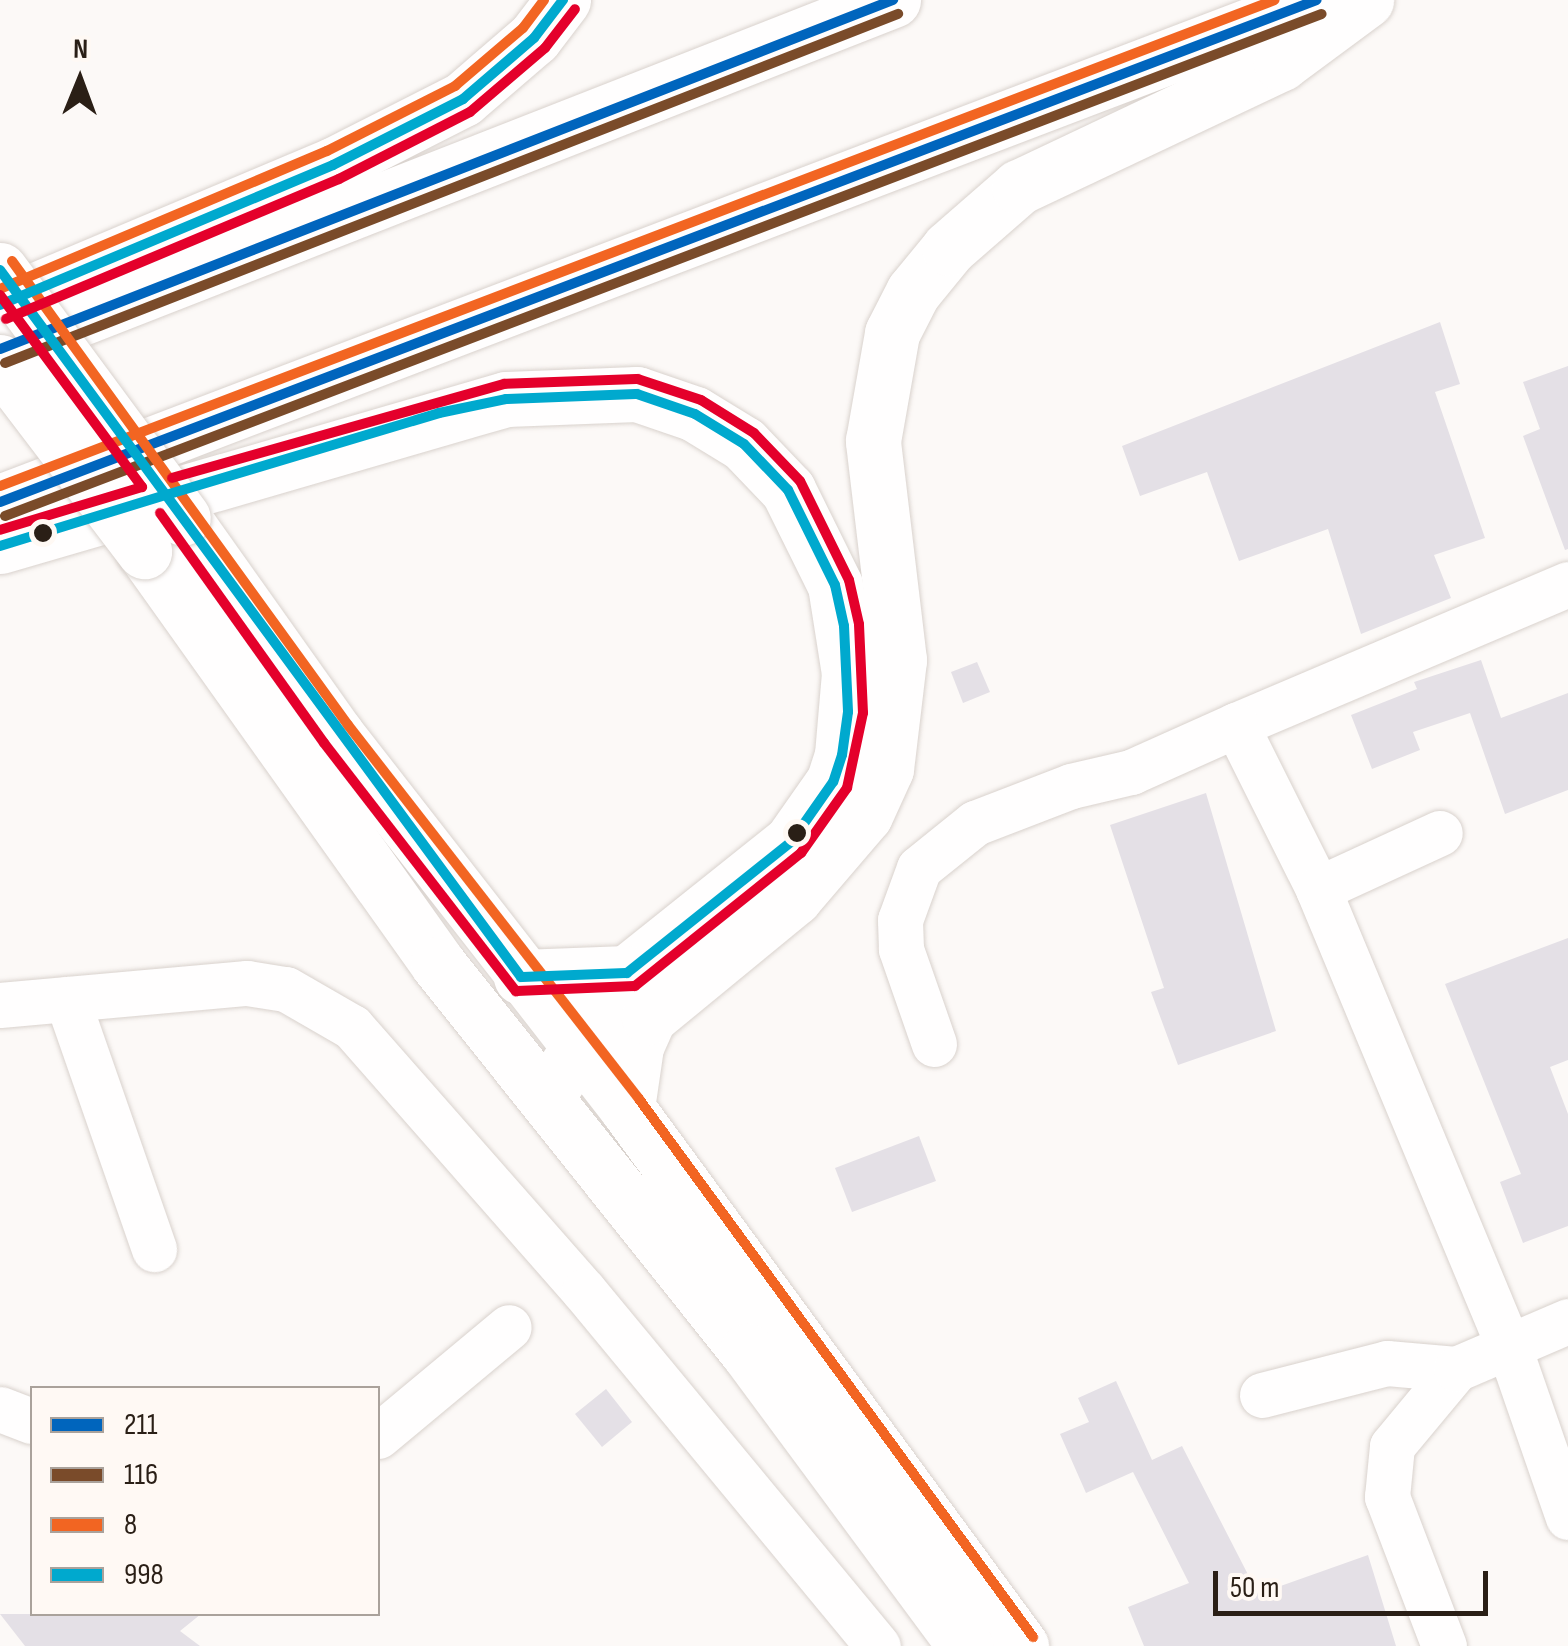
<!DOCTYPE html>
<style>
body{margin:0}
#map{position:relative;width:1568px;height:1646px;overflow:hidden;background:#fcf9f7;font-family:"Sofia Sans Condensed",sans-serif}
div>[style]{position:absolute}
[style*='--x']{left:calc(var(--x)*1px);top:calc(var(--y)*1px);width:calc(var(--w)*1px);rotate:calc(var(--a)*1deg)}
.building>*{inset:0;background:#e4e0e6}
.roads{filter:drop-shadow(0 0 2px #d9d2cd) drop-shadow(0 0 2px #d9d2cd)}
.minor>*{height:45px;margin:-22.5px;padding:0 22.5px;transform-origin:22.5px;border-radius:22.5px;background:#fffefe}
.major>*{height:55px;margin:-27.5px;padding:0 27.5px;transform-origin:27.5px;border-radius:27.5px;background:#fffefe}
.highway>*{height:55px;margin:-27.5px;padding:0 27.5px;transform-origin:27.5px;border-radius:27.5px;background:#fffefe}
.bridges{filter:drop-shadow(0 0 2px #d9d2cd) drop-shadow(0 0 2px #d9d2cd)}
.major-bridge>*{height:55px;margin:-27.5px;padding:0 27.5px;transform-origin:27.5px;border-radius:27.5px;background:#fffefe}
.bus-1>*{height:10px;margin:-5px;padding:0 5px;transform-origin:5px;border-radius:5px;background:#0065bd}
.bus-2>*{height:10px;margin:-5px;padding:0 5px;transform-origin:5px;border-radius:5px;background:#7a4b2a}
.bus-3>*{height:10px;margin:-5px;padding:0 5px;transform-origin:5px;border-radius:5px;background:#f26522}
.bus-4>*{height:10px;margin:-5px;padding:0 5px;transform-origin:5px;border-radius:5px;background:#00a9ce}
.bus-5>*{height:10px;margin:-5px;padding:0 5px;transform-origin:5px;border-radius:5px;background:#e4002b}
.dots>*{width:28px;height:28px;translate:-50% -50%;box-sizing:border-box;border:5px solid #fff9f4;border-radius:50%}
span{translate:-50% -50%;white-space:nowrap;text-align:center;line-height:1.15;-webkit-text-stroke:8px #fff9f4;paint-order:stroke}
.legend{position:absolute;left:30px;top:1386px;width:350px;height:230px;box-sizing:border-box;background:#fff9f4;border:2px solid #aaa29b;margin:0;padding:12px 18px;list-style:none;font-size:30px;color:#2a1f16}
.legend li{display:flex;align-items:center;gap:20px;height:50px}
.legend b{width:50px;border:2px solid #aaa29b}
.north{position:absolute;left:30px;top:30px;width:100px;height:100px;-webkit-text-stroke:8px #fff9f4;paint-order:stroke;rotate:1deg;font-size:28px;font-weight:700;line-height:40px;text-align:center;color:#2a1f16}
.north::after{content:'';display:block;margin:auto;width:35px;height:45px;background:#2a1f16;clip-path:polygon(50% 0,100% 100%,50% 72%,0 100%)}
.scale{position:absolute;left:1213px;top:1571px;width:275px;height:45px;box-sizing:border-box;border:5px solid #2a1f16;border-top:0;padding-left:12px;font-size:30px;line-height:35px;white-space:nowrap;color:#2a1f16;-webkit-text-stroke:8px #fff9f4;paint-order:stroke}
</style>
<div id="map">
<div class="building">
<div style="clip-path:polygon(1440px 322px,1460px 384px,1435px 392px,1485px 538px,1434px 555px,1451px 598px,1361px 634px,1328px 529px,1239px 561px,1207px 472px,1140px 496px,1122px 446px)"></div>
<div style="clip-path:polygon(1568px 366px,1568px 549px,1565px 550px,1523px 436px,1540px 429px,1523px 382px)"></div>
<div style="clip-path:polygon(1481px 660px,1501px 718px,1568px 693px,1568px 790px,1505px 814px,1470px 713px,1413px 732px,1420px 750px,1372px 769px,1351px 715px,1417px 689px,1414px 682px)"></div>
<div style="clip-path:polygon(977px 662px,990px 692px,963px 703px,951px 672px)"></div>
<div style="clip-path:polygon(1206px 793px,1276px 1031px,1178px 1065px,1151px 992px,1164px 988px,1110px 825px)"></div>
<div style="clip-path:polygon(1568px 938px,1568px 1060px,1550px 1067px,1568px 1114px,1568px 1226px,1523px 1243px,1500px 1182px,1521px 1174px,1445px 984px)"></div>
<div style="clip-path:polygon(919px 1136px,936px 1181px,852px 1212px,835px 1168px)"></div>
<div style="clip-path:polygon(1116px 1381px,1152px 1460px,1182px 1446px,1258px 1594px,1368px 1555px,1396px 1646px,1144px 1646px,1128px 1607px,1189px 1583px,1133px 1472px,1086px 1493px,1060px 1434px,1089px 1422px,1078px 1398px)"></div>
<div style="clip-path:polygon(606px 1389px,632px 1422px,602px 1447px,575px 1414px)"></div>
<div style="clip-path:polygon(0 1614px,201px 1614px,180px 1631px,200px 1646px,25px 1646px)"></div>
</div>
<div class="roads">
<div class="minor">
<div style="--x:1568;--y:584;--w:361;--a:157"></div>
<div style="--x:1236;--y:725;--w:183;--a:63.4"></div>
<div style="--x:1318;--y:889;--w:496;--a:67.4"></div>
<div style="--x:1509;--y:1347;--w:180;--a:70.9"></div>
<div style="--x:1318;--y:889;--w:134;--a:-24.7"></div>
<div style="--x:67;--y:999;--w:265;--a:70.8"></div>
<div style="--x:0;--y:1005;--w:248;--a:-5.1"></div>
<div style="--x:247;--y:983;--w:39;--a:9"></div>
<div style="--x:286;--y:989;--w:76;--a:29.9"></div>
<div style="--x:352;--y:1027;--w:351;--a:48.7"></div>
<div style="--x:584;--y:1291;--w:461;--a:50.4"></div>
<div style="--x:934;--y:1044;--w:101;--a:-109.2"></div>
<div style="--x:901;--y:949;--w:29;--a:-92"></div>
<div style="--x:900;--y:920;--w:55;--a:-69.9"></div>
<div style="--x:919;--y:868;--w:72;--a:-38.8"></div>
<div style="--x:975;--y:823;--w:103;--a:-21.1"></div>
<div style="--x:1071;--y:786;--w:62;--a:-13.1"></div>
<div style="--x:1131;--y:772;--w:115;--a:-24.1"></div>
<div style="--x:1262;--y:1395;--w:129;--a:-14.4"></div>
<div style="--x:1387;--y:1363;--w:69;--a:5"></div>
<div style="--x:0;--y:1409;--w:34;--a:21"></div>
<div style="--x:378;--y:1436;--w:170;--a:-39.8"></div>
<div style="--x:1444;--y:1646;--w:160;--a:-110.9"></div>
<div style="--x:1387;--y:1497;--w:51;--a:-84.4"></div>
<div style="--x:1392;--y:1446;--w:100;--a:-50.3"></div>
<div style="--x:1456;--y:1369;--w:122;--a:-23.2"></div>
</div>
<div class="major">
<div style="--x:183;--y:518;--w:265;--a:54.7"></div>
<div style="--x:336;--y:734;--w:474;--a:52.1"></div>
<div style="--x:627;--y:1108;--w:667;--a:53.78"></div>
<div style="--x:144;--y:551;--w:507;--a:54.55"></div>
<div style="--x:438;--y:964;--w:495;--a:51.4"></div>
<div style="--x:747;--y:1351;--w:367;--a:53.5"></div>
</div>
<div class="highway">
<div style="--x:0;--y:305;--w:361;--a:-22.8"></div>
<div style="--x:333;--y:165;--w:146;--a:-26.9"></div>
<div style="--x:463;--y:99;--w:94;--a:-40.7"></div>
<div style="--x:534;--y:38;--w:48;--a:-52.7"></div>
<div style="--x:2;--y:349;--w:957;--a:-21.39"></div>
<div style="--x:0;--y:502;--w:1409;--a:-20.87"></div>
<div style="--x:0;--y:546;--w:527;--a:-16.2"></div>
<div style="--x:506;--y:399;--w:131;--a:-2.2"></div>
<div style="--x:637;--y:394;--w:61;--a:19"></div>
<div style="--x:695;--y:414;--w:57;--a:31.5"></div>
<div style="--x:744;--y:444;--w:64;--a:46.3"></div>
<div style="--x:788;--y:490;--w:106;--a:63.7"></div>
<div style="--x:835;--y:585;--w:89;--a:81"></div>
<div style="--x:849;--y:673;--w:82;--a:94.9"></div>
<div style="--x:842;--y:755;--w:28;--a:108"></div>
<div style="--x:833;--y:782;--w:73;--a:125"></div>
<div style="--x:791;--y:842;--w:210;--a:141.4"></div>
<div style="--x:627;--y:973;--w:147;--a:123"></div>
<div style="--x:521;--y:977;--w:106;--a:-2.2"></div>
<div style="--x:627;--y:1108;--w:63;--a:-81.7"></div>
<div style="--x:636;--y:1046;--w:32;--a:-66"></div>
<div style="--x:649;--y:1017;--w:188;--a:-39.4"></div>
<div style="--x:794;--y:898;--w:109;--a:-49.5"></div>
<div style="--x:865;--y:815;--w:51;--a:-65.5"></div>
<div style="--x:886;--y:769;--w:110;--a:-83.2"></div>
<div style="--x:899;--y:660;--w:221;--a:-96.8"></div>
<div style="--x:873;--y:441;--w:110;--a:-80"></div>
<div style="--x:892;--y:333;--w:46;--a:-62.9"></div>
<div style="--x:913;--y:292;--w:57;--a:-50.7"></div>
<div style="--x:949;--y:248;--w:93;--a:-41.1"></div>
<div style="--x:1019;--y:187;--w:290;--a:-25.3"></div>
<div style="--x:1281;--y:63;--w:106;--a:-36.5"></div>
</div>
</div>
<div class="bridges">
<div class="major-bridge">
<div style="--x:0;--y:270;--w:308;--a:53.6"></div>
<div style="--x:0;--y:362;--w:238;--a:52.7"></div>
</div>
</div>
<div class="bus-1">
<div style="--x:0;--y:349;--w:959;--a:-21.35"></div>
<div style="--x:0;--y:502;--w:1409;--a:-20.87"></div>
</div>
<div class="bus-2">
<div style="--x:5;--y:363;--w:959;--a:-21.35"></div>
<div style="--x:5;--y:516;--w:1409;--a:-20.87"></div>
</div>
<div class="bus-3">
<div style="--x:12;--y:261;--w:573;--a:54.09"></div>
<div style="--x:348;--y:725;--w:474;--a:52.1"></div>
<div style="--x:639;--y:1099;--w:667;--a:53.78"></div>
<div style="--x:0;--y:289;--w:355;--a:-22.9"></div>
<div style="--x:327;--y:151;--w:144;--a:-26.9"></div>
<div style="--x:455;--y:86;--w:89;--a:-40.5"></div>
<div style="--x:523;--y:28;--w:35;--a:-53"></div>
<div style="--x:0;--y:486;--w:1364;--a:-20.87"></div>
</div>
<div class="bus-4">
<div style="--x:0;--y:270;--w:280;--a:53.6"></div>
<div style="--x:0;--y:305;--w:361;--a:-22.8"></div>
<div style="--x:333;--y:165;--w:146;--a:-26.9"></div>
<div style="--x:463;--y:99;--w:94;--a:-40.7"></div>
<div style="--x:534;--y:38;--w:48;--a:-52.7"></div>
<div style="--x:637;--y:394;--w:61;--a:19"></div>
<div style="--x:695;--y:414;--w:57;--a:31.5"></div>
<div style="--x:744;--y:444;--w:64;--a:46.3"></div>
<div style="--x:788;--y:490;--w:106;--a:63.7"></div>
<div style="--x:835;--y:585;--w:42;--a:77.6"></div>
<div style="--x:844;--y:626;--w:86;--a:87.3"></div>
<div style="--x:848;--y:712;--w:43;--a:97.9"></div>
<div style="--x:842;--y:755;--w:28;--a:108"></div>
<div style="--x:833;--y:782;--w:73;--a:125"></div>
<div style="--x:791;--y:842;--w:210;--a:141.4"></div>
<div style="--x:627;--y:973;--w:106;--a:177.8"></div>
<div style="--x:521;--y:977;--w:599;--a:-126.37"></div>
<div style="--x:166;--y:495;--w:285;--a:-16.7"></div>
<div style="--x:439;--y:413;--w:68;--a:-11.8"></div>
<div style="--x:506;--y:399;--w:131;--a:-2.2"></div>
<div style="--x:0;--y:546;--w:174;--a:-17.1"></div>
</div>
<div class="bus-5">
<div style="--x:0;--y:295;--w:239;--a:53.5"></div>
<div style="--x:142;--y:487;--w:148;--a:163.2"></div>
<div style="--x:6;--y:319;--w:361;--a:-22.8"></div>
<div style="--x:339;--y:179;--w:147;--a:-27.1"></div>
<div style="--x:470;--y:112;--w:99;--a:-40.5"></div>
<div style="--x:545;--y:48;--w:49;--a:-52.4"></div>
<div style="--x:160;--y:513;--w:282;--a:54.5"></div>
<div style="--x:324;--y:743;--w:314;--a:52.3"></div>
<div style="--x:516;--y:991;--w:119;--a:-2.4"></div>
<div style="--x:635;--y:986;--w:213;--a:-38.7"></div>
<div style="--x:801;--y:853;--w:80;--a:-54.7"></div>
<div style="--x:847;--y:788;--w:77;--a:-78"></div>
<div style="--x:863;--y:713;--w:89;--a:-92.6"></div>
<div style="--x:859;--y:624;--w:45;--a:-102.8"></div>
<div style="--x:849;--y:580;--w:110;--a:-116.3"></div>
<div style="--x:800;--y:481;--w:66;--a:-133.8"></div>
<div style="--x:754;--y:433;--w:62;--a:-148.1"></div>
<div style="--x:701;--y:400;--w:66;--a:-161.6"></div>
<div style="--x:638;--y:379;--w:134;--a:177.9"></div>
<div style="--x:504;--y:384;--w:345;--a:164.2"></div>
</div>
<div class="dots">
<div style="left:43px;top:533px;background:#2a1f16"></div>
<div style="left:797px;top:833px;background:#2a1f16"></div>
</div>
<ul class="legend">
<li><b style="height:12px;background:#0065bd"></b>211</li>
<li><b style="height:12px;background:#7a4b2a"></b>116</li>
<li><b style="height:12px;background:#f26522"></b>8</li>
<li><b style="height:12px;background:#00a9ce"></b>998</li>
</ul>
<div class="north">N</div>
<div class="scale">50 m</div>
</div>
